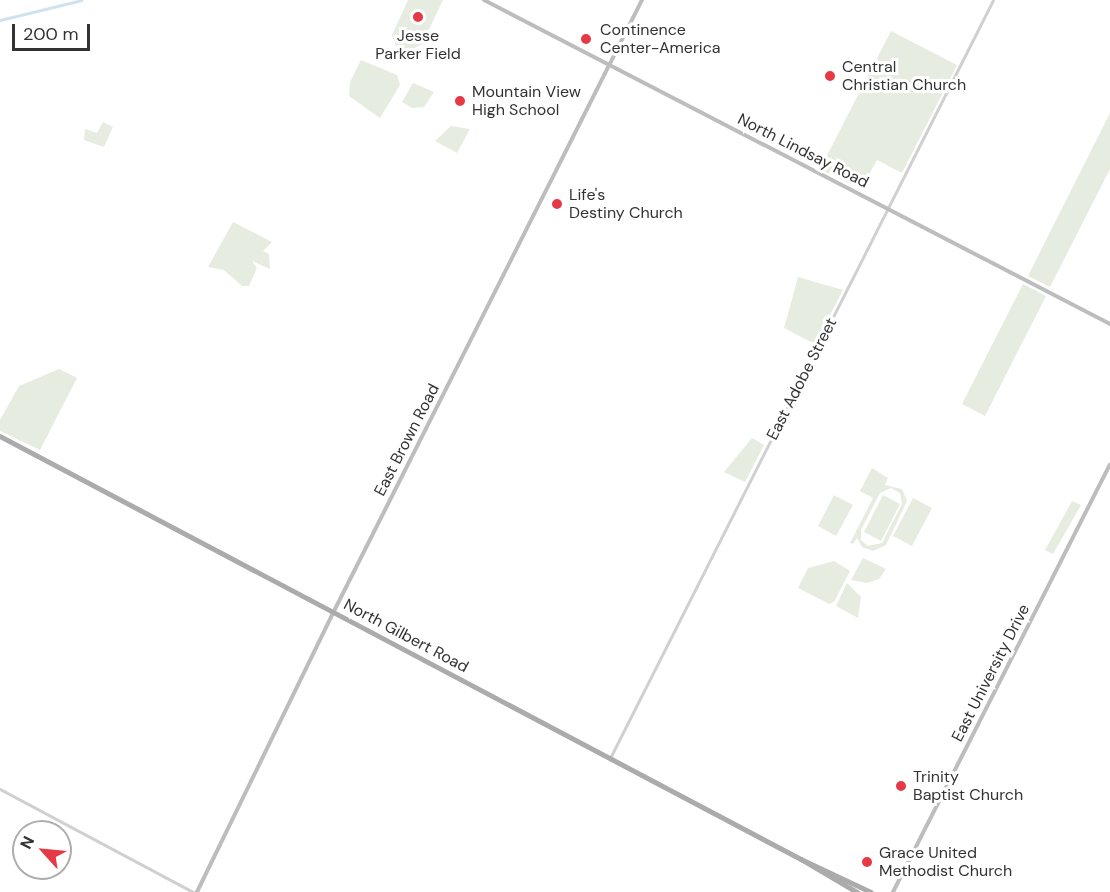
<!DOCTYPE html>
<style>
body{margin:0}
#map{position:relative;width:1110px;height:892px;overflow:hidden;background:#fff;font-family:"DM Sans",sans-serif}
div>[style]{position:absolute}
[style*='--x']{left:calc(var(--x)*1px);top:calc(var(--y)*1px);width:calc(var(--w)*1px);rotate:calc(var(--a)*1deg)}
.green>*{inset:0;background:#e6ecdf}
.canal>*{height:3px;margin:-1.5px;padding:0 1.5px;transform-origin:1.5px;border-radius:1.5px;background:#cfe2ee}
.tertiary>*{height:3px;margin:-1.5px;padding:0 1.5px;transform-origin:1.5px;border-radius:1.5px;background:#d0d0d0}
.secondary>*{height:4px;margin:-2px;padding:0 2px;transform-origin:2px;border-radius:2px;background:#bdbdbd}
.primary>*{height:4.5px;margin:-2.25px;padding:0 2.25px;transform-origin:2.25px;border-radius:2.25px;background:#ababab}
.dots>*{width:16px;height:16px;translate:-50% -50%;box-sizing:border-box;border:3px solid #fff;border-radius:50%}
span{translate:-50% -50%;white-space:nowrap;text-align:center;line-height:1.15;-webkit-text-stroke:6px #fff;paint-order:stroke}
.poi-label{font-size:16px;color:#333}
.left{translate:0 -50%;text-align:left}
.street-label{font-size:16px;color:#333}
.north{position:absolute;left:12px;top:820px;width:60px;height:60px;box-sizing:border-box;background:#fff;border:2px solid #adadad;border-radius:50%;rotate:297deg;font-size:16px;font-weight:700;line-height:24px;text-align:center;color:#333}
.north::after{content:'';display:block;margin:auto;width:21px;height:27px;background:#e63946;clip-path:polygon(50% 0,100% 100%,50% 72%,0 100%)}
.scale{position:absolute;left:12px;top:24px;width:78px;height:27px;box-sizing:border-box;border:3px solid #333;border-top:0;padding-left:8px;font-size:18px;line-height:21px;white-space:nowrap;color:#333;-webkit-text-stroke:4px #fff;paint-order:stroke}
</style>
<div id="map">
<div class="green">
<div style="clip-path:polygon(408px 0,443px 0,422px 44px,409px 51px,396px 46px,392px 35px)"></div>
<div style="clip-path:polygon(891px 31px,957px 65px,902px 173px,877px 160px,861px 189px,820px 169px)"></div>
<div style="clip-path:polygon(361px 60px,397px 75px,400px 85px,380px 118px,349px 96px,350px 82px)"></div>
<div style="clip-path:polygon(413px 83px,434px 92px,424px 107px,412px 108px,402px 102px)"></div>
<div style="clip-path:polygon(1110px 113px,1110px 169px,1050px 287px,1028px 276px)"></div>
<div style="clip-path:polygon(103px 122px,113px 127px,104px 147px,84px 140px,85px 129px,97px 133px)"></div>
<div style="clip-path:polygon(451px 126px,470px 129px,457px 153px,435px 141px)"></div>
<div style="clip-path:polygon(233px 222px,272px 242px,263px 251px,269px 254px,270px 269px,252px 261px,257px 268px,249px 286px,242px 286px,224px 270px,208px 267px)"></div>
<div style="clip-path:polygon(798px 277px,843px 290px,815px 344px,784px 328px)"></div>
<div style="clip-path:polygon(1023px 284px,1046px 296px,985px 416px,962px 404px)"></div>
<div style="clip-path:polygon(59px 369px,77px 378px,40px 450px,0 431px,0 420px,19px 386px)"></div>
<div style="clip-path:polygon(752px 438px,764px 445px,745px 482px,724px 472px)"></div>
<div style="clip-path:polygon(evenodd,872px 468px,888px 478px,885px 485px,902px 489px,907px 501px,886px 545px,873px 551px,862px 547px,857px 538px,853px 544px,850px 543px,873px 498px,860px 491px,872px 468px,891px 488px,900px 493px,902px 504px,882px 543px,868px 546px,861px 540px,861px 530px,880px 493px,891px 488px)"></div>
<div style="clip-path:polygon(834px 495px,853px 505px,836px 536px,818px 526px)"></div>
<div style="clip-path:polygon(883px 495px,900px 504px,881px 541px,864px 532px)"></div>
<div style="clip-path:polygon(913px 498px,932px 508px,912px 546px,893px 536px)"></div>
<div style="clip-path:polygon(1072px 501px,1081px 505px,1053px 554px,1045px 550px)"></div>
<div style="clip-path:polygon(863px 558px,886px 569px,879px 579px,867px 583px,851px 580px)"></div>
<div style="clip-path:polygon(834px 561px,850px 571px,834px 602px,829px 604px,798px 588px,808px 568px)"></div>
<div style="clip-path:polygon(847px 583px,861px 597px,858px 618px,836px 606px)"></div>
</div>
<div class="canal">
<div style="--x:0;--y:20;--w:84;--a:-13.7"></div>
</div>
<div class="tertiary">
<div style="--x:610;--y:758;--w:849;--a:-63.19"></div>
<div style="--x:0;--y:789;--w:219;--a:28.1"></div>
</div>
<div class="secondary">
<div style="--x:484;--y:0;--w:705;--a:27.36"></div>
<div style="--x:197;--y:892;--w:306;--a:-64"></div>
<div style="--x:331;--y:617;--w:691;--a:-63.25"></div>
<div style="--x:893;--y:892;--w:479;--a:-63.1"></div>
</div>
<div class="primary">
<div style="--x:0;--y:436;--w:906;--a:27.84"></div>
<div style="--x:801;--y:859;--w:77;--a:25.2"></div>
<div style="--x:801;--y:859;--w:65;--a:30.5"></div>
</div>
<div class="dots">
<div style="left:418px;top:17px;background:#e63946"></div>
<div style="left:586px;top:39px;background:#e63946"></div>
<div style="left:830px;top:76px;background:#e63946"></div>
<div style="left:460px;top:101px;background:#e63946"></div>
<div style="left:557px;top:204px;background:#e63946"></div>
<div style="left:901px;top:786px;background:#e63946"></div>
<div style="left:867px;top:862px;background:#e63946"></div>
</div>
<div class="poi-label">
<span class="left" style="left:600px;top:39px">Continence<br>Center-America</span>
<span style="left:418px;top:45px">Jesse<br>Parker Field</span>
<span class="left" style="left:842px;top:76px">Central<br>Christian Church</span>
<span class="left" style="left:472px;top:101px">Mountain View<br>High School</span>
<span class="left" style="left:569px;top:204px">Life's<br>Destiny Church</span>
<span class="left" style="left:913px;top:786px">Trinity<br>Baptist Church</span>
<span class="left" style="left:879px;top:862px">Grace United<br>Methodist Church</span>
</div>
<div class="street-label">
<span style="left:803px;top:151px;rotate:27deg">North Lindsay Road</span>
<span style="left:802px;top:379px;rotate:-63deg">East Adobe Street</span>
<span style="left:407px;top:440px;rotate:-63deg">East Brown Road</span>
<span style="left:406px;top:636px;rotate:28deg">North Gilbert Road</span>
<span style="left:991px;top:673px;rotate:-63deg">East University Drive</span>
</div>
<div class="north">N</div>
<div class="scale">200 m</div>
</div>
